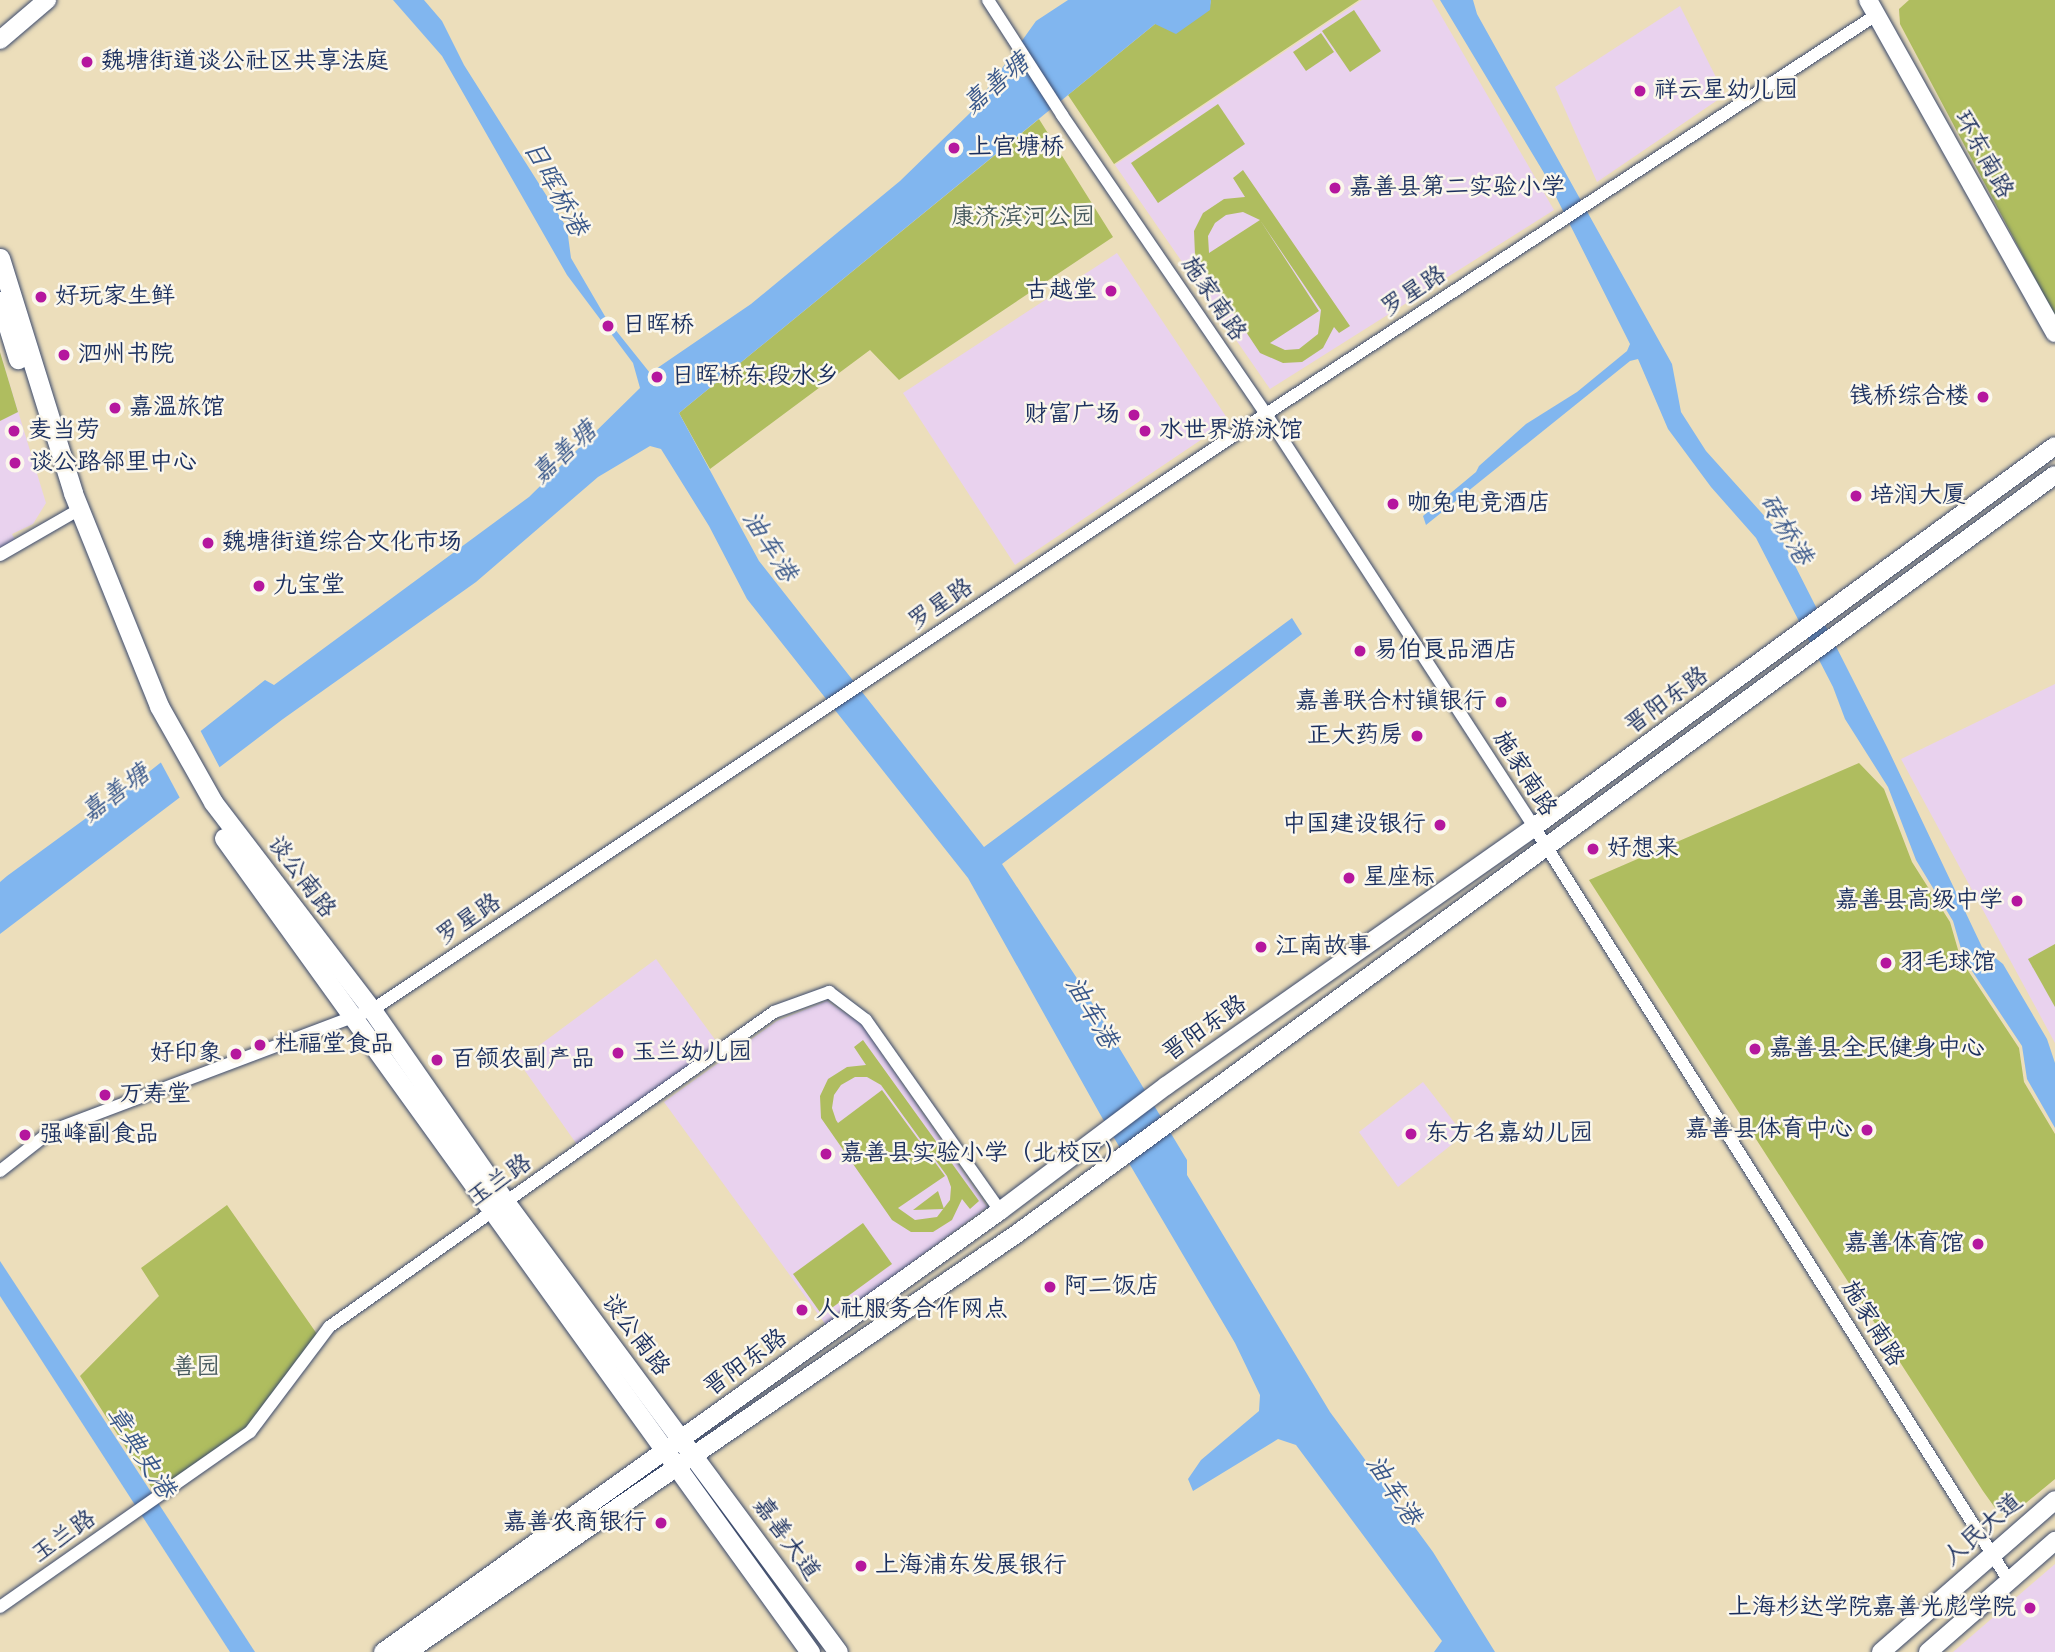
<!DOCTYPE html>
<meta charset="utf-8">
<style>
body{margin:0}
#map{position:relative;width:2055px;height:1652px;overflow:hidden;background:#ecdebb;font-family:Mynerve,"LXGW WenKai TC",sans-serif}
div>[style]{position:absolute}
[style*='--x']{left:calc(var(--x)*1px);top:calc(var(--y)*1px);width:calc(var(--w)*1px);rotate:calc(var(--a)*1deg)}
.built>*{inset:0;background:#e9d2ee}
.green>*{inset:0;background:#afbd5f}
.water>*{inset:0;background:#81b6ef}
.pier>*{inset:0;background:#ecdebb}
.roads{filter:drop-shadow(0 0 2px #3a496c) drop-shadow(0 0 2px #3a496c)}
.street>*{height:12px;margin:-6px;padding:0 6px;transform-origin:6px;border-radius:6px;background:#fff}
.secondary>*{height:18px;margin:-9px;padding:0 9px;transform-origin:9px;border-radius:9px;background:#fff}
.primary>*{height:19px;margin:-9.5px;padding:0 9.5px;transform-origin:9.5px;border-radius:9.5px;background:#fff}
.dots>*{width:19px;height:19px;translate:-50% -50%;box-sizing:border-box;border:4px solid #fbf7ec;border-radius:50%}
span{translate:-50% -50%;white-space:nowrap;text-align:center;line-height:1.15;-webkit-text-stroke:5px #fbf7ec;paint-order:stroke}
.poi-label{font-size:24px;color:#1b2f5e}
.left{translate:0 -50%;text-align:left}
.right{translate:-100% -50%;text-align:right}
.street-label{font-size:24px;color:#1b2f5e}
.park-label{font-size:24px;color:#475a5e}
.water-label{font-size:26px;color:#3a588a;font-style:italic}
</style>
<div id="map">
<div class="built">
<div style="clip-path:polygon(1362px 0,1432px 0,1554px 210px,1270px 389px,1115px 165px)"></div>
<div style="clip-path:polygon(1680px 6px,1725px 95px,1597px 182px,1555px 87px)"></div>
<div style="clip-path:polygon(1117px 253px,1229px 421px,1015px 565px,903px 393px)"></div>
<div style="clip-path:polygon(0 352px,46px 503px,33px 524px,12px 534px,15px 540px,0 548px)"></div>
<div style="clip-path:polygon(2055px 684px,2055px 1043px,1901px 759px)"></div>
<div style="clip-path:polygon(656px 959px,719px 1045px,578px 1146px,518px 1061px)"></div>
<div style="clip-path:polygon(827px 1001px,861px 1024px,987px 1207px,826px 1325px,664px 1102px,777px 1021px)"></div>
<div style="clip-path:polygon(1423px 1082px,1464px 1135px,1398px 1187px,1359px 1132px)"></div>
<div style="clip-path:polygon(2055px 1564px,2055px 1652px,1953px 1652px)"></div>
</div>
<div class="green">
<div style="clip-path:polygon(1211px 0,1359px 0,1114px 164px,1068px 95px,1155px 24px,1209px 10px)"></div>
<div style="clip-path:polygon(1909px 0,2055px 0,2055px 316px,1900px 24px,1899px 9px)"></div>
<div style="clip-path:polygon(1354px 10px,1381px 51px,1350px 72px,1322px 31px)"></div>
<div style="clip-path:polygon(1321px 33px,1334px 52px,1306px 71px,1293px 52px)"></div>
<div style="clip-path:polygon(1218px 104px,1245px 144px,1158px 203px,1131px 163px)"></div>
<div style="clip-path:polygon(1039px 119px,1113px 237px,899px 380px,870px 350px,710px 469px,679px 413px)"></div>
<div style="clip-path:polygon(evenodd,1243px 170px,1350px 326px,1339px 333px,1334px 327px,1323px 348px,1302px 362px,1283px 363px,1260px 353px,1195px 255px,1194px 231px,1203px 213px,1224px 199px,1245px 197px,1233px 178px,1243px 170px,1243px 212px,1260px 220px,1209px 253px,1208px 236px,1215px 223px,1226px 215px,1243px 212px,1243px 170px,1260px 220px,1321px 310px,1318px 334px,1299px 349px,1285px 350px,1270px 343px,1319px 311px,1260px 220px)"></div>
<div style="clip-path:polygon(0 352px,18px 412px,0 421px)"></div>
<div style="clip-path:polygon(1859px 763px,1884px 789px,1912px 862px,1950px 922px,1961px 960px,2019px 1048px,2024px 1082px,2055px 1134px,2055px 1479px,2009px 1517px,1998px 1512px,1983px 1491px,1589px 880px)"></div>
<div style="clip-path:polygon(2055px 944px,2055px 1007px,2028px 959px)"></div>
<div style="clip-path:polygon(evenodd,863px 1040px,979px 1201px,970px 1209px,962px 1199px,952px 1220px,933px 1232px,911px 1232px,892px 1220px,821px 1118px,820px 1096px,828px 1079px,847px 1067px,866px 1065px,854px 1047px,863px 1040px,855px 1077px,867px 1077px,881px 1085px,947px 1176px,951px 1187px,950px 1200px,937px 1217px,915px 1220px,898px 1208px,945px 1176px,882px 1090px,838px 1123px,836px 1120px,832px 1108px,834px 1095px,841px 1085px,855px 1077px)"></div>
<div style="clip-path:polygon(938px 1191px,944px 1209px,913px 1210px)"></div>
<div style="clip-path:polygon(227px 1205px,317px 1334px,247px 1428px,155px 1493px,80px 1376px,159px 1296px,141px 1268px)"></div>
<div style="clip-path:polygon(863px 1223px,892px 1264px,822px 1315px,793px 1274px)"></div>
</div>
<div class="water">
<div style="clip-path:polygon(393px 0,424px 0,442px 21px,464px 65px,567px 228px,571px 258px,606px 318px,650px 373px,751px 304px,900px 181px,970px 113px,1036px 21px,1068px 0,1211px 0,1210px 10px,1176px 34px,1155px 24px,679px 413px,759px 561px,984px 847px,1292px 618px,1302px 634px,1002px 864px,1080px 983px,1187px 1160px,1187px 1175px,1330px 1412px,1433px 1552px,1495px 1652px,1434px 1652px,1442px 1641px,1296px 1445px,1278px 1439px,1193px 1491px,1188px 1479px,1201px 1460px,1259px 1411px,1260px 1395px,1235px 1343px,1100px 1114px,968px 878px,747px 599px,709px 526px,661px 449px,650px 446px,598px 477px,476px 582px,283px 719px,0 934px,0 882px,7px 876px,145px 775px,265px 680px,274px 685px,529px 497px,640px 388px,633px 363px,567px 275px,442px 56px)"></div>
<div style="clip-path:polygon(1440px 0,1473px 0,1477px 14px,1672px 364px,1681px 412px,1706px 451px,1777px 530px,1887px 747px,1982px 947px,2003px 964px,2047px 1039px,2055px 1063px,2055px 1128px,2027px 1079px,2022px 1046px,1964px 959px,1953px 921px,1916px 860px,1888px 787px,1845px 719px,1833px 687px,1756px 538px,1711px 487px,1668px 429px,1638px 359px,1630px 361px,1426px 525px,1423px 516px,1476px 472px,1479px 466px,1526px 424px,1577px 392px,1627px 351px,1630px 344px,1544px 173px)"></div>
<div style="clip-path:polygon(0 1261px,99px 1412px,255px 1652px,230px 1652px,0 1296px)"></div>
</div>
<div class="pier">
<div style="clip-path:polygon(199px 728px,221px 770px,181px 800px,159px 759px)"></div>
</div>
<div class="roads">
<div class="street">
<div style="--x:988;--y:0;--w:137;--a:57.2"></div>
<div style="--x:1062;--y:115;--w:362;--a:55.7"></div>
<div style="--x:1266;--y:414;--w:492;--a:57"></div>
<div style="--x:1534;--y:827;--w:891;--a:57.79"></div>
<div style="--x:0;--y:555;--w:92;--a:-29.9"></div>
<div style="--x:0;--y:1171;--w:65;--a:-38.1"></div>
<div style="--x:51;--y:1131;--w:343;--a:-20.7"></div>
<div style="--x:372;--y:1010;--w:1074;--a:-33.69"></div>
<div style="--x:1266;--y:414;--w:729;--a:-33.19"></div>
<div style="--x:0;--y:1607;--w:305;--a:-35"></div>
<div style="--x:250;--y:1432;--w:131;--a:-53"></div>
<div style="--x:329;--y:1327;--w:545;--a:-35.29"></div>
<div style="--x:774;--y:1012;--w:59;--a:-20"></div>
<div style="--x:829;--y:992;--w:46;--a:37.1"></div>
<div style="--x:866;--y:1020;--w:233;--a:54.9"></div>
</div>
<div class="secondary">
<div style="--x:1868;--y:0;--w:382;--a:60.7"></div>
<div style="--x:0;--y:40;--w:62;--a:-40.4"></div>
<div style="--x:383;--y:1652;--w:758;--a:-35.56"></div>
<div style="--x:1000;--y:1211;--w:208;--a:-37"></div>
<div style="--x:1166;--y:1086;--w:450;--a:-35.1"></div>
<div style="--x:1534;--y:827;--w:645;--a:-36.18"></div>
<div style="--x:407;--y:1652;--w:741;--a:-34.44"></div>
<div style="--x:1018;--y:1233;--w:1284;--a:-36.17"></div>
<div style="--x:1881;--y:1652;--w:231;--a:-41.1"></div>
<div style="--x:1928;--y:1652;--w:169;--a:-41.2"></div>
</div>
<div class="primary">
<div style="--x:0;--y:258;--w:246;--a:72.7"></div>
<div style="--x:73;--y:493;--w:230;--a:68"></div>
<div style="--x:159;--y:706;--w:110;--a:60.6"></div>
<div style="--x:213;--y:802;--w:262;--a:52.6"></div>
<div style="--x:372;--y:1010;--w:235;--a:55.2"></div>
<div style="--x:506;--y:1203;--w:558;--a:53.52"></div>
<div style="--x:0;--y:301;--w:61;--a:72.8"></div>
<div style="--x:224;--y:838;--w:1003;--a:54.25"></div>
</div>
</div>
<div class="dots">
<div style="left:87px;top:62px;background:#b5179e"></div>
<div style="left:1640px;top:91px;background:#b5179e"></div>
<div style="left:954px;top:148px;background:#b5179e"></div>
<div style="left:1335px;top:188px;background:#b5179e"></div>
<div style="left:1111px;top:291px;background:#b5179e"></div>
<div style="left:41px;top:297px;background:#b5179e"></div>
<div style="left:608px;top:326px;background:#b5179e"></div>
<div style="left:64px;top:355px;background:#b5179e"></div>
<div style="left:657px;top:377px;background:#b5179e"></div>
<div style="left:1983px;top:397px;background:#b5179e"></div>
<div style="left:115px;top:408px;background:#b5179e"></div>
<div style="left:1134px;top:415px;background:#b5179e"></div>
<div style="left:14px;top:431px;background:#b5179e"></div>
<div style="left:1145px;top:431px;background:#b5179e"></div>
<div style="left:15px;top:463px;background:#b5179e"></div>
<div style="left:1856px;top:496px;background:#b5179e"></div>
<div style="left:1393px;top:504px;background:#b5179e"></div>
<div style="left:208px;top:543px;background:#b5179e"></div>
<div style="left:259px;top:586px;background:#b5179e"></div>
<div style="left:1360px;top:651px;background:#b5179e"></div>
<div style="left:1501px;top:702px;background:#b5179e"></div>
<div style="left:1417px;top:736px;background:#b5179e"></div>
<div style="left:1440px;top:825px;background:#b5179e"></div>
<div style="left:1593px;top:849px;background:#b5179e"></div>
<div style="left:1349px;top:878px;background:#b5179e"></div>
<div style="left:2017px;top:901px;background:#b5179e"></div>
<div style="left:1261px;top:947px;background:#b5179e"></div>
<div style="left:1886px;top:963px;background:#b5179e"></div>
<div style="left:260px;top:1045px;background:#b5179e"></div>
<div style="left:1755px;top:1049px;background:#b5179e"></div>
<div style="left:618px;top:1053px;background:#b5179e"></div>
<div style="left:236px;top:1054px;background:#b5179e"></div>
<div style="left:437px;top:1060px;background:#b5179e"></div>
<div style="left:105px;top:1095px;background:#b5179e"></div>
<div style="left:1867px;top:1130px;background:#b5179e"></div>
<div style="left:1411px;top:1134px;background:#b5179e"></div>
<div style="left:25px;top:1135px;background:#b5179e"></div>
<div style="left:826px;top:1154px;background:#b5179e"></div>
<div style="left:1978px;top:1244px;background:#b5179e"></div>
<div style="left:1050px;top:1287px;background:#b5179e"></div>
<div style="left:802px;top:1310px;background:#b5179e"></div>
<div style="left:661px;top:1523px;background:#b5179e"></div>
<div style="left:861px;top:1566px;background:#b5179e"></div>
<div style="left:2030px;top:1608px;background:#b5179e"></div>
</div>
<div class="poi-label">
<span class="left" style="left:101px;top:62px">魏塘街道谈公社区共享法庭</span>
<span class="left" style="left:1654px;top:91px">祥云星幼儿园</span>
<span class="left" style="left:968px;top:148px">上官塘桥</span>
<span class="left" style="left:1349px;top:188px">嘉善县第二实验小学</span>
<span class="right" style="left:1097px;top:291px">古越堂</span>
<span class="left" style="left:55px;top:297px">好玩家生鲜</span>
<span class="left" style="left:622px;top:326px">日晖桥</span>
<span class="left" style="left:78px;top:355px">泗州书院</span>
<span class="left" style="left:671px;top:377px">日晖桥东段水乡</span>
<span class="right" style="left:1969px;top:397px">钱桥综合楼</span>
<span class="left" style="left:129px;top:408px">嘉温旅馆</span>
<span class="right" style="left:1120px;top:415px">财富广场</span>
<span class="left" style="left:28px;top:431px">麦当劳</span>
<span class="left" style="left:1159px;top:431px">水世界游泳馆</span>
<span class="left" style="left:29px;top:463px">谈公路邻里中心</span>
<span class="left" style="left:1870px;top:496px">培润大厦</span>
<span class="left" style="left:1407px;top:504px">咖兔电竞酒店</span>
<span class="left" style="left:222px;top:543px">魏塘街道综合文化市场</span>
<span class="left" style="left:273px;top:586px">九宝堂</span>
<span class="left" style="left:1374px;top:651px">易伯良品酒店</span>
<span class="right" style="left:1487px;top:702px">嘉善联合村镇银行</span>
<span class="right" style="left:1403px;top:736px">正大药房</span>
<span class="right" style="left:1426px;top:825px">中国建设银行</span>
<span class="left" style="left:1607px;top:849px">好想来</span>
<span class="left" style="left:1363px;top:878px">星座标</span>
<span class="right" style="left:2003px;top:901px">嘉善县高级中学</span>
<span class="left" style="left:1275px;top:947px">江南故事</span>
<span class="left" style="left:1900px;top:963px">羽毛球馆</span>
<span class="left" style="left:274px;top:1045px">杜福堂食品</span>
<span class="left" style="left:1769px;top:1049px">嘉善县全民健身中心</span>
<span class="left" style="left:632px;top:1053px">玉兰幼儿园</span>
<span class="right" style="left:222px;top:1054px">好印象</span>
<span class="left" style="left:451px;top:1060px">百领农副产品</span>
<span class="left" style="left:119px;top:1095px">万寿堂</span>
<span class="right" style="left:1853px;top:1130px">嘉善县体育中心</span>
<span class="left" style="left:1425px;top:1134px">东方名嘉幼儿园</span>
<span class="left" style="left:39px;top:1135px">强峰副食品</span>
<span class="left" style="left:840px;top:1154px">嘉善县实验小学（北校区）</span>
<span class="right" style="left:1964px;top:1244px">嘉善体育馆</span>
<span class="left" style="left:1064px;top:1287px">阿二饭店</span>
<span class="left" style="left:816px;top:1310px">人社服务合作网点</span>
<span class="right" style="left:647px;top:1523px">嘉善农商银行</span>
<span class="left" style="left:875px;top:1566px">上海浦东发展银行</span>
<span class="right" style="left:2016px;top:1608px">上海杉达学院嘉善光彪学院</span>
</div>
<div class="street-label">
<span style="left:1983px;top:155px;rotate:61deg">环东南路</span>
<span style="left:1414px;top:292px;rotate:-33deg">罗星路</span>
<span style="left:1213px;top:299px;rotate:56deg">施家南路</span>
<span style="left:941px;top:605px;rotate:-34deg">罗星路</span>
<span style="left:1667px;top:701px;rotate:-36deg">晋阳东路</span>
<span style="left:1524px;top:774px;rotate:57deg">施家南路</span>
<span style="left:301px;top:877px;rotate:53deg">谈公南路</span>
<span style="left:469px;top:920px;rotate:-34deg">罗星路</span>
<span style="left:1205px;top:1029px;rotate:-35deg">晋阳东路</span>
<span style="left:500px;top:1181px;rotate:-35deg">玉兰路</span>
<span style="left:1872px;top:1324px;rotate:58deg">施家南路</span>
<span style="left:635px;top:1335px;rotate:53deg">谈公南路</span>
<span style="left:746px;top:1363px;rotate:-36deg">晋阳东路</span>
<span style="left:1983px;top:1530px;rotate:-41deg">人民大道</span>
<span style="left:64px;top:1537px;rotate:-35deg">玉兰路</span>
<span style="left:786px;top:1539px;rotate:54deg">嘉善大道</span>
</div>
<div class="park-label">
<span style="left:1023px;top:218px">康济滨河公园</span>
<span style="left:196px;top:1368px">善园</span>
</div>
<div class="water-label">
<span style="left:997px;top:85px;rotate:-40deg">嘉善塘</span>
<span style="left:554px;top:189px;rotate:61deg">日晖桥港</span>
<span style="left:565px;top:454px;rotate:-42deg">嘉善塘</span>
<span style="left:1784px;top:530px;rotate:59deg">砖桥港</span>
<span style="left:768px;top:547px;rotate:58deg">油车港</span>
<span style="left:116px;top:795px;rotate:-36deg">嘉善塘</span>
<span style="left:1090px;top:1013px;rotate:60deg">油车港</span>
<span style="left:139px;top:1453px;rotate:57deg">章典史港</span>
<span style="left:1392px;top:1491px;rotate:57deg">油车港</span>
</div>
</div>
